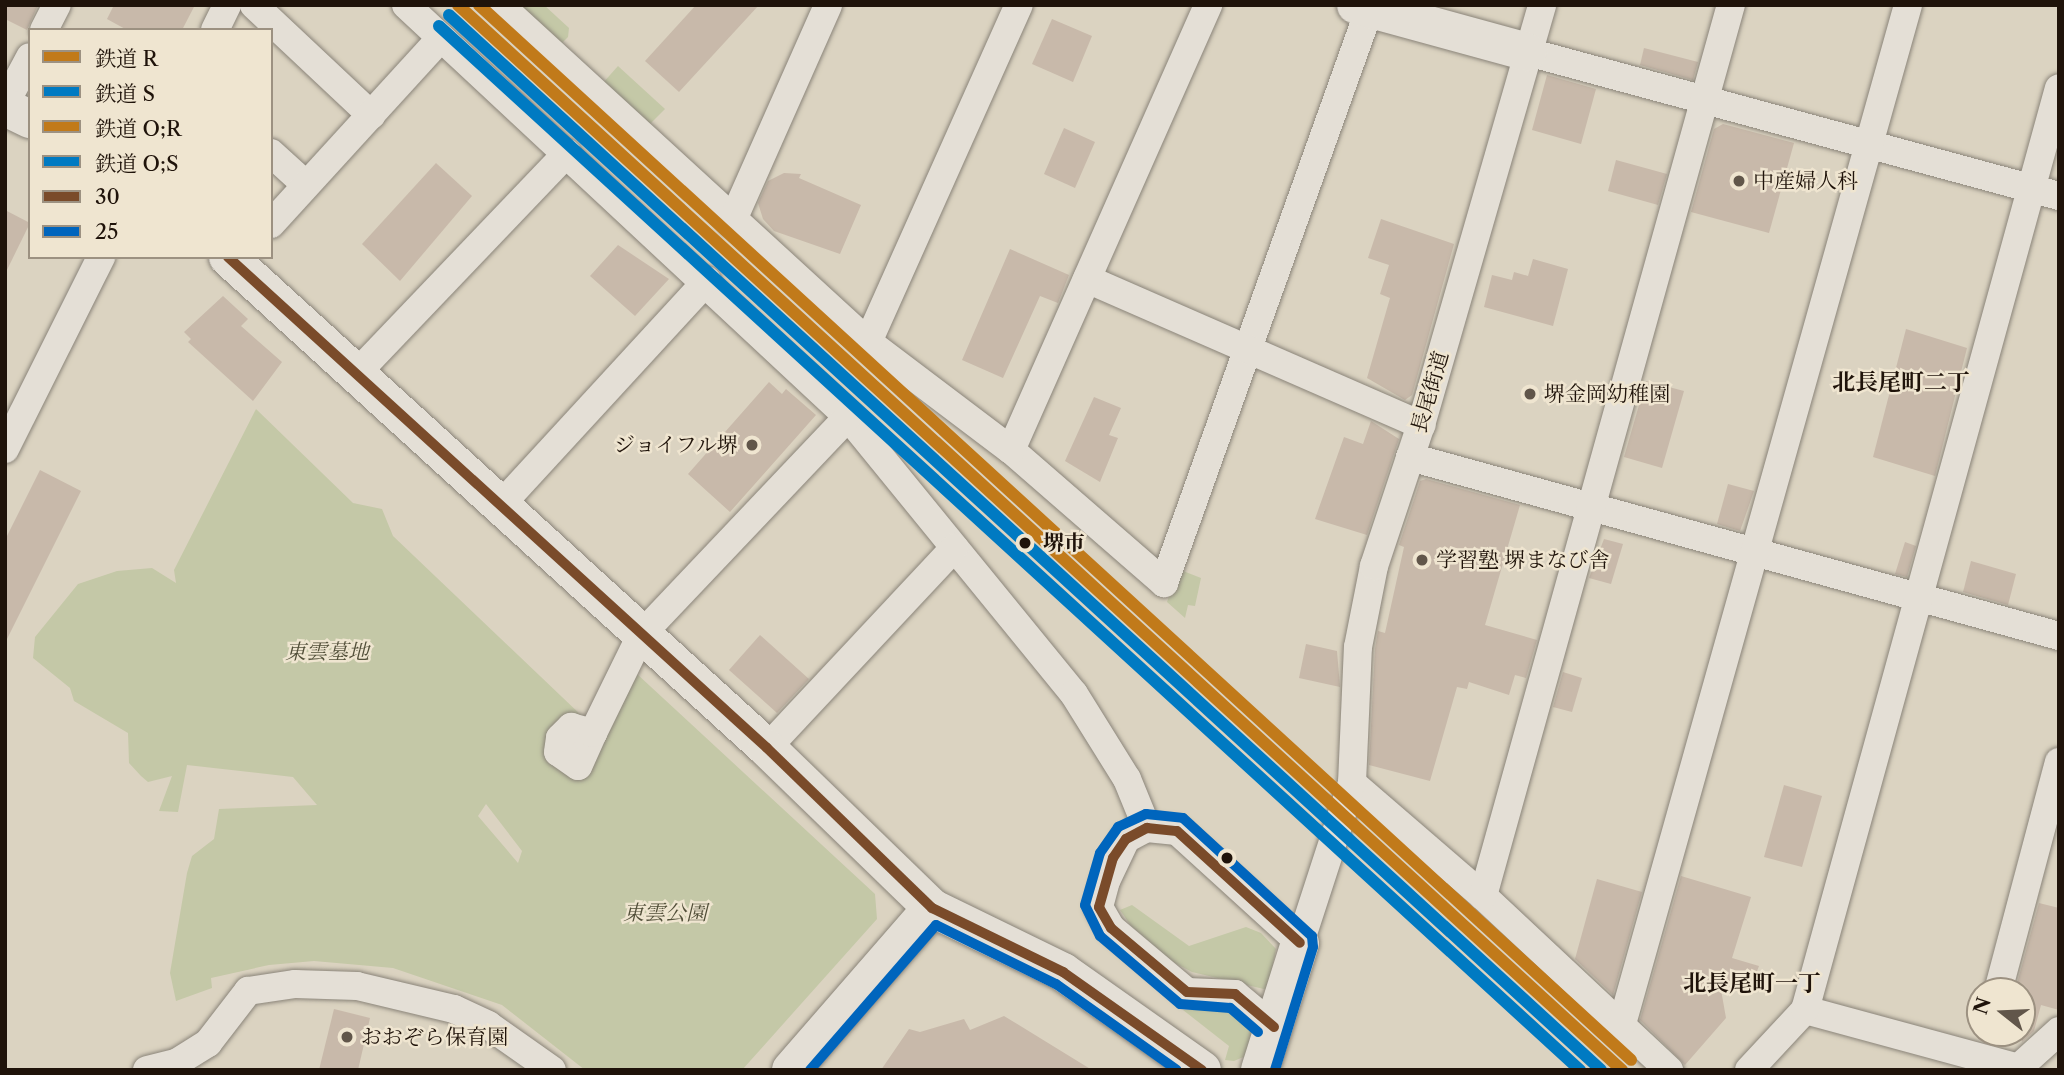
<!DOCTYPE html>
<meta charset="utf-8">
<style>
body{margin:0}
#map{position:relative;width:2064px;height:1075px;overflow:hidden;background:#dbd3c1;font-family:"Libre Caslon Text","Noto Serif JP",serif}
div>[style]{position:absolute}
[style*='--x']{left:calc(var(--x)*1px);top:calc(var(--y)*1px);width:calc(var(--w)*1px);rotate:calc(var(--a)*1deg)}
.green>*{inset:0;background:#c4c8a7}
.building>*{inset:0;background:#c8b9aa}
.roads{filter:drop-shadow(0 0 2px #8a8479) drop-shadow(0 0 2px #8a8479)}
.street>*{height:28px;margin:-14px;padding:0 14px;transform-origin:14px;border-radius:14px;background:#e4dfd6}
.secondary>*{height:38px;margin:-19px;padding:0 19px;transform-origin:19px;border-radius:19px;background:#e4dfd6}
.bus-1>*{height:10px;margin:-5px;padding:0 5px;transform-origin:5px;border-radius:5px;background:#7a4b2a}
.bus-2>*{height:10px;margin:-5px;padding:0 5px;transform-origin:5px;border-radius:5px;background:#0065bd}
.rail-1>*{height:12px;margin:-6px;padding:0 6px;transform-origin:6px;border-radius:6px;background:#c17a1a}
.rail-2>*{height:12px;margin:-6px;padding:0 6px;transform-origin:6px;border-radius:6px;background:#007ac2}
.rail-3>*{height:12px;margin:-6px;padding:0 6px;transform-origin:6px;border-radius:6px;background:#c17a1a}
.rail-4>*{height:12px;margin:-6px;padding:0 6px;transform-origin:6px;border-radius:6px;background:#007ac2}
.dots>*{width:19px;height:19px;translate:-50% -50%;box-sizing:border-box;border:4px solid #efe5d0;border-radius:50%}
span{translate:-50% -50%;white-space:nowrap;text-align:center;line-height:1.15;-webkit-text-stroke:5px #efe5d0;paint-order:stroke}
.poi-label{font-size:21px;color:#1f130a}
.left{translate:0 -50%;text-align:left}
.right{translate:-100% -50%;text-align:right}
.street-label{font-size:21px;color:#1f130a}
.stop-label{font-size:21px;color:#1f130a;font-weight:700}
.park-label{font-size:21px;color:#524f39;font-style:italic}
.neighbourhood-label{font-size:23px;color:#1f130a;font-weight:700}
.frame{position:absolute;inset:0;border:7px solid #1f130a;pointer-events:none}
.legend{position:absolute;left:28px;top:28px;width:245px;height:231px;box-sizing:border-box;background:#efe5d0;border:2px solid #9c9181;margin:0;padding:9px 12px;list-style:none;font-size:21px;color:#1f130a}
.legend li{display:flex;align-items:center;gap:14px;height:35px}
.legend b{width:35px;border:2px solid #9c9181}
.north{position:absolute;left:1966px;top:977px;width:70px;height:70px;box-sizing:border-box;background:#efe5d0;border:2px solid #9c9181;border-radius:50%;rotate:288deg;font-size:19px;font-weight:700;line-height:28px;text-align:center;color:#1f130a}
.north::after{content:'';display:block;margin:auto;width:24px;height:32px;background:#61564a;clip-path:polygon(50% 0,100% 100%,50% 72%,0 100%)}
</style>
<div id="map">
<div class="green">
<div style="clip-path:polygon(518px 5px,544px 5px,569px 28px,568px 37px,561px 44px)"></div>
<div style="clip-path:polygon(618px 66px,665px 109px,648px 126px,602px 84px)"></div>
<div style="clip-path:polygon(evenodd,256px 409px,353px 503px,382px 509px,393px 536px,583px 717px,563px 771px,584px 778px,637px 674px,875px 894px,877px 919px,742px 1070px,585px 1070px,502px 1005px,393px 968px,314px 961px,269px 965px,211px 978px,212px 988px,176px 1001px,170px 973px,187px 873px,192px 856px,214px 839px,219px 809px,317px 805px,293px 777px,187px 765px,178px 812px,159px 811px,172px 776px,148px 782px,141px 776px,129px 763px,128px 733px,74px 701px,70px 688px,33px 658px,35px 637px,78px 584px,117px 571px,152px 568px,176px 583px,174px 570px,256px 409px,486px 804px,522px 851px,518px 863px,478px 816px,486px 804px)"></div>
<div style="clip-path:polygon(1178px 569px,1201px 578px,1195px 606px,1188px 605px,1185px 618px,1167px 602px)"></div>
<div style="clip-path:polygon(1132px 905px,1189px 946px,1246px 927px,1261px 933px,1276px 949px,1268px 990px,1192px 972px,1173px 962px,1131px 926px,1120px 910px)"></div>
<div style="clip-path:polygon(1229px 1009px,1245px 1018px,1254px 1036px,1248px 1055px,1234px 1061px,1225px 1060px,1229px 1046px,1183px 1010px)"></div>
</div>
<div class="building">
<div style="clip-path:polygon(5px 5px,38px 5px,27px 30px,5px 19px)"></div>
<div style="clip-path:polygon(114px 5px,195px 5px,182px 30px,127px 30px,107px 19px)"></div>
<div style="clip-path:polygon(696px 5px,759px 5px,679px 92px,645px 61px)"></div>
<div style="clip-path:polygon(1052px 19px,1092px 36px,1073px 82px,1032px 64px)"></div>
<div style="clip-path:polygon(1644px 48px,1698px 62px,1693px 80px,1640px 65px)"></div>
<div style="clip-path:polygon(1547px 75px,1596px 89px,1581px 144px,1532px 130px)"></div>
<div style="clip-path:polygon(1723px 124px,1794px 143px,1769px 233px,1691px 212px,1714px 129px)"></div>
<div style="clip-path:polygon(1064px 128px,1095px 142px,1075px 188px,1044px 174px)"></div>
<div style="clip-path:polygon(1616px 160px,1667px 174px,1658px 205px,1608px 191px)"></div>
<div style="clip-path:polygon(436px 163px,472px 196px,400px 281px,362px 244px)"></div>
<div style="clip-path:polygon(784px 173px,801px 174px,799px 178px,861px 205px,840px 254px,774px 231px,763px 219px,758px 203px,768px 181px)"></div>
<div style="clip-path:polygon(5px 210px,30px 223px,5px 274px)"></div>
<div style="clip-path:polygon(1381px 219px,1454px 244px,1412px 395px,1405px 400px,1367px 378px,1390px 298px,1380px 294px,1389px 265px,1368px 258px)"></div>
<div style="clip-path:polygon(618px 245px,669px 279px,635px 316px,590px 276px)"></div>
<div style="clip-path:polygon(1010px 249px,1069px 275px,1058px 303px,1040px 296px,1003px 378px,962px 360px)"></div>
<div style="clip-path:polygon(1533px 259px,1568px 269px,1553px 326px,1484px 307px,1492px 275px,1512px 280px,1514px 272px,1528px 276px)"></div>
<div style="clip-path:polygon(223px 296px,248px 319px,241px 326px,282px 362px,253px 401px,188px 342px,191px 339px,184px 332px)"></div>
<div style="clip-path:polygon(1906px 329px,1967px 348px,1935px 476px,1873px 457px)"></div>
<div style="clip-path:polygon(1646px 381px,1684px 391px,1662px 468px,1624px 457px)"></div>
<div style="clip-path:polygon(769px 382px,782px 394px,786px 389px,816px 415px,730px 512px,688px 474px)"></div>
<div style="clip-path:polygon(1094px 397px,1121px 408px,1109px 435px,1118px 438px,1100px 482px,1065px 461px)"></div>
<div style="clip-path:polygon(1371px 421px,1399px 439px,1367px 535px,1315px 519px,1344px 437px,1363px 444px)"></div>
<div style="clip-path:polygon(40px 470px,81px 491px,5px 643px,5px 540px)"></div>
<div style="clip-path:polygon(1426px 479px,1520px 505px,1485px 625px,1537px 640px,1526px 678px,1515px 675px,1509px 695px,1469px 682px,1467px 689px,1457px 687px,1430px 781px,1369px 765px,1375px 649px,1378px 631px,1385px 633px,1404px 547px,1399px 545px,1420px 481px)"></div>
<div style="clip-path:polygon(1728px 484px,1754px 491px,1740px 531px,1717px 524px)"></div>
<div style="clip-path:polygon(1604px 539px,1623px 544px,1611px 584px,1589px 578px)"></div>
<div style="clip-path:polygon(1905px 542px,1916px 546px,1907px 577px,1895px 574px)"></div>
<div style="clip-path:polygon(1971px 561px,2016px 574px,2008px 605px,1963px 592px)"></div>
<div style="clip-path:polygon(760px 635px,809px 679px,777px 713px,729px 670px)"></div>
<div style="clip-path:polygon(1306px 644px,1337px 651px,1340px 687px,1299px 678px)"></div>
<div style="clip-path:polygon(1563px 672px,1582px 678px,1572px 712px,1553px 707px)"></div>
<div style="clip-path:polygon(1784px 785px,1822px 796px,1802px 867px,1764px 857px)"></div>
<div style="clip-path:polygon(1681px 876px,1751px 897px,1732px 958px,1759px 966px,1748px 995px,1720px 984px,1726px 1018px,1685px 1065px,1640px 1020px)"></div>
<div style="clip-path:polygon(1597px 879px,1642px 892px,1613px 995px,1575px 959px)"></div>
<div style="clip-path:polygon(2039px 903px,2059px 908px,2059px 1010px,2041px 1005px,2034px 1031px,2022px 1042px,2022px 991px,2015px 991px)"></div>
<div style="clip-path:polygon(334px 1009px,370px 1018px,358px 1070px,319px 1070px)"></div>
<div style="clip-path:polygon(1004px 1016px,1092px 1070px,881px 1070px,909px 1029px,920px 1032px,964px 1019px,970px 1030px)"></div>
</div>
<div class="roads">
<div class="street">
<div style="--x:254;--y:5;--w:161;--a:43.2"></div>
<div style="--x:406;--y:5;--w:604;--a:42.99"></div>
<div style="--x:848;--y:417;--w:357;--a:50.8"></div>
<div style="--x:1074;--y:694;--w:100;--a:58.1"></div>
<div style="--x:1127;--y:779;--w:53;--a:67.8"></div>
<div style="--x:500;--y:5;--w:499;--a:42.5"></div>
<div style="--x:868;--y:342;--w:179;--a:37.1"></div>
<div style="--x:1011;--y:450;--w:203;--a:41"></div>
<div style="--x:1164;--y:583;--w:614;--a:-70.3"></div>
<div style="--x:44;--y:30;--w:28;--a:-63"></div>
<div style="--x:215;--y:30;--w:28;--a:-64"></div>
<div style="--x:1528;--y:52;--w:550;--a:15.17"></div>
<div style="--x:5;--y:104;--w:53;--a:-62"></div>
<div style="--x:271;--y:153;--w:47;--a:42.4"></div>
<div style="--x:732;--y:222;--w:237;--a:-66.1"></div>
<div style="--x:271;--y:224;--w:252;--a:-47.6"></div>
<div style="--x:1087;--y:279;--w:365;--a:23.6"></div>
<div style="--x:868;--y:342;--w:369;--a:-65.9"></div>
<div style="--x:355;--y:375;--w:307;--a:-46.3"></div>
<div style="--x:5;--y:449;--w:215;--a:-63.4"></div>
<div style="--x:1011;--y:450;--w:487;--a:-66.1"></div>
<div style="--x:1410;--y:457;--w:673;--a:15.42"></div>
<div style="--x:498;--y:508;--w:309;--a:-47.4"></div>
<div style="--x:593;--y:733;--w:36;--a:114"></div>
<div style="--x:578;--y:766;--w:24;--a:-145"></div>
<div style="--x:558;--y:752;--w:14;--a:-82"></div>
<div style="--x:560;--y:738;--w:16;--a:-45"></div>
<div style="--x:571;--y:727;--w:23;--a:15"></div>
<div style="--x:593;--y:733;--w:109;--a:-63.9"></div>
<div style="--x:641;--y:635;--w:301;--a:-46.5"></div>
<div style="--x:767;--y:748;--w:274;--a:-46.9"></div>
<div style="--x:1352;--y:783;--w:173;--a:40.8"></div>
<div style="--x:1483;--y:896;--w:255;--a:43.1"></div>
<div style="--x:1483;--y:896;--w:925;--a:-74.45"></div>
<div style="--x:1998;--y:991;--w:237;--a:-75.1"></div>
<div style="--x:1805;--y:1010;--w:221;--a:15.2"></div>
<div style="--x:1622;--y:1024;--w:1058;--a:-74.32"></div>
<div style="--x:1274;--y:1027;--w:51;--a:-139.8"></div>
<div style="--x:1235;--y:994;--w:48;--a:-177.6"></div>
<div style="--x:1187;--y:992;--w:99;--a:-139.9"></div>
<div style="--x:1111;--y:928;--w:24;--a:-120"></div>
<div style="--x:1099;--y:907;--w:27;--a:-75"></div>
<div style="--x:1106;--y:881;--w:47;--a:-64.5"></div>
<div style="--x:1126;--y:839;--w:24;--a:-28"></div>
<div style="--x:1147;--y:828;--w:30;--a:6"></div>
<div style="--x:1177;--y:831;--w:166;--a:42.3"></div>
<div style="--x:1300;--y:943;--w:168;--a:-72"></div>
<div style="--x:1352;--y:783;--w:136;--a:-87.5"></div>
<div style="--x:1358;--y:647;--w:83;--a:-78.8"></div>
<div style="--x:1374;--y:566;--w:149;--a:-71.6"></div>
<div style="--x:1421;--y:425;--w:437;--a:-73.9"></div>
<div style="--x:147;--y:1070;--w:30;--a:-14"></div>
<div style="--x:176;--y:1063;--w:38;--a:-32"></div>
<div style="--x:208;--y:1043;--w:66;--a:-52.4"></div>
<div style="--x:248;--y:991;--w:48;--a:-8.5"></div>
<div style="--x:295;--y:984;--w:62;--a:1.8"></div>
<div style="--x:357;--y:986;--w:100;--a:13.3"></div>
<div style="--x:454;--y:1009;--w:38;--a:25"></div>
<div style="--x:488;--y:1025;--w:78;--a:35.1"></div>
<div style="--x:1749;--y:1070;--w:82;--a:-47"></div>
<div style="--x:1805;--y:1010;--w:956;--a:-74.6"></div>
<div style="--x:2016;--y:1070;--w:58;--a:-42.2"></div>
</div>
<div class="secondary">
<div style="--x:1356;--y:5;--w:178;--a:15.3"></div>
<div style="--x:5;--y:107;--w:28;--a:26"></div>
<div style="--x:228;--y:257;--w:729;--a:42.33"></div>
<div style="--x:767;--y:748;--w:230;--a:44.1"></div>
<div style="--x:932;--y:908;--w:146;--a:26"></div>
<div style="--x:1063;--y:972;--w:170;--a:35.2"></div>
<div style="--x:791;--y:1070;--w:215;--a:-49"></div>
<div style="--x:1260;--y:1070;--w:133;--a:-72.5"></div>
</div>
</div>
<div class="bus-1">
<div style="--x:228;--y:257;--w:729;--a:42.33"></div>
<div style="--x:767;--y:748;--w:230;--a:44.1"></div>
<div style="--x:932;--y:908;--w:146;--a:26"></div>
<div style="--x:1063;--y:972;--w:170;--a:35.2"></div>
<div style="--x:1274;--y:1027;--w:51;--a:-139.8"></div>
<div style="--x:1235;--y:994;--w:48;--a:-177.6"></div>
<div style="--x:1187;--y:992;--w:99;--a:-139.9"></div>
<div style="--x:1111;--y:928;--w:24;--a:-120"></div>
<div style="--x:1099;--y:907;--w:51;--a:-74.1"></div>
<div style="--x:1113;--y:858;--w:23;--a:-56"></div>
<div style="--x:1126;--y:839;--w:24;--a:-28"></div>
<div style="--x:1147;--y:828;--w:30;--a:6"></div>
<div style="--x:1177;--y:831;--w:166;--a:42.3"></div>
</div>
<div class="bus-2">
<div style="--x:1258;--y:1032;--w:37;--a:-139"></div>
<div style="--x:1230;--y:1008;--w:50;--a:-175.4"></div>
<div style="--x:1180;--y:1004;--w:105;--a:-139.6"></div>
<div style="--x:1100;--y:936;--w:34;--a:-116"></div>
<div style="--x:1085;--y:905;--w:54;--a:-73.9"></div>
<div style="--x:1100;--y:853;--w:32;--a:-55"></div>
<div style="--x:1118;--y:827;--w:31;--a:-25"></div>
<div style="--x:1146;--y:814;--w:37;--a:6"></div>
<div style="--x:1183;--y:818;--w:175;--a:42.5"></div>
<div style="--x:1312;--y:936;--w:11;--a:85"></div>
<div style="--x:1313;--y:947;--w:129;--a:107.2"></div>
<div style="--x:810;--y:1070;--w:192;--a:-49"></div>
<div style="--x:936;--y:925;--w:134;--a:26.2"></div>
<div style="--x:1056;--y:984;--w:148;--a:35.4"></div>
</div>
<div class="rail-1">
<div style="--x:458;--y:5;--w:1578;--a:42.46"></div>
</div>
<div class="rail-2">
<div style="--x:449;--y:15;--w:1562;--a:42.48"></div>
</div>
<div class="rail-3">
<div style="--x:479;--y:5;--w:1562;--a:42.48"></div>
</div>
<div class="rail-4">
<div style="--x:439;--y:26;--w:1547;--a:42.46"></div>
</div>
<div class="dots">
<div style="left:1739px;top:181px;background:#61564a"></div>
<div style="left:1530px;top:394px;background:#61564a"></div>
<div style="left:752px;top:445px;background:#61564a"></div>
<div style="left:1025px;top:543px;background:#1f130a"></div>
<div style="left:1422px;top:560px;background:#61564a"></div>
<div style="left:1227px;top:858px;background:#1f130a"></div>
<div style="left:347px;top:1037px;background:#61564a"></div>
</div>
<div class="poi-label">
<span class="left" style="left:1753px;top:181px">中産婦人科</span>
<span class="left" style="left:1544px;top:394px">堺金岡幼稚園</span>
<span class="right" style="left:738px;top:445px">ジョイフル堺</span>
<span class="left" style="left:1436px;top:560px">学習塾 堺まなび舎</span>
<span class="left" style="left:361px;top:1037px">おおぞら保育園</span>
</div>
<div class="street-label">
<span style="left:1430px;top:392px;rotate:-74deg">長尾街道</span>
</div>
<div class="stop-label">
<span class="left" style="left:1043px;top:543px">堺市</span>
</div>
<div class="park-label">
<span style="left:327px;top:652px">東雲墓地</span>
<span style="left:665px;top:913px">東雲公園</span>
</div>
<div class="neighbourhood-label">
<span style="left:1901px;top:382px">北長尾町二丁</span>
<span style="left:1752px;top:983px">北長尾町一丁</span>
</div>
<div class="frame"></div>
<ul class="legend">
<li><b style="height:9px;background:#c17a1a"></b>鉄道 R</li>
<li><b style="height:9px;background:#007ac2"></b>鉄道 S</li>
<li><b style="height:9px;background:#c17a1a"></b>鉄道 O;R</li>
<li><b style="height:9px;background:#007ac2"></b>鉄道 O;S</li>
<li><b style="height:9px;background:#7a4b2a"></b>30</li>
<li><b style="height:9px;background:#0065bd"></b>25</li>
</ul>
<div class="north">N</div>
</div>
